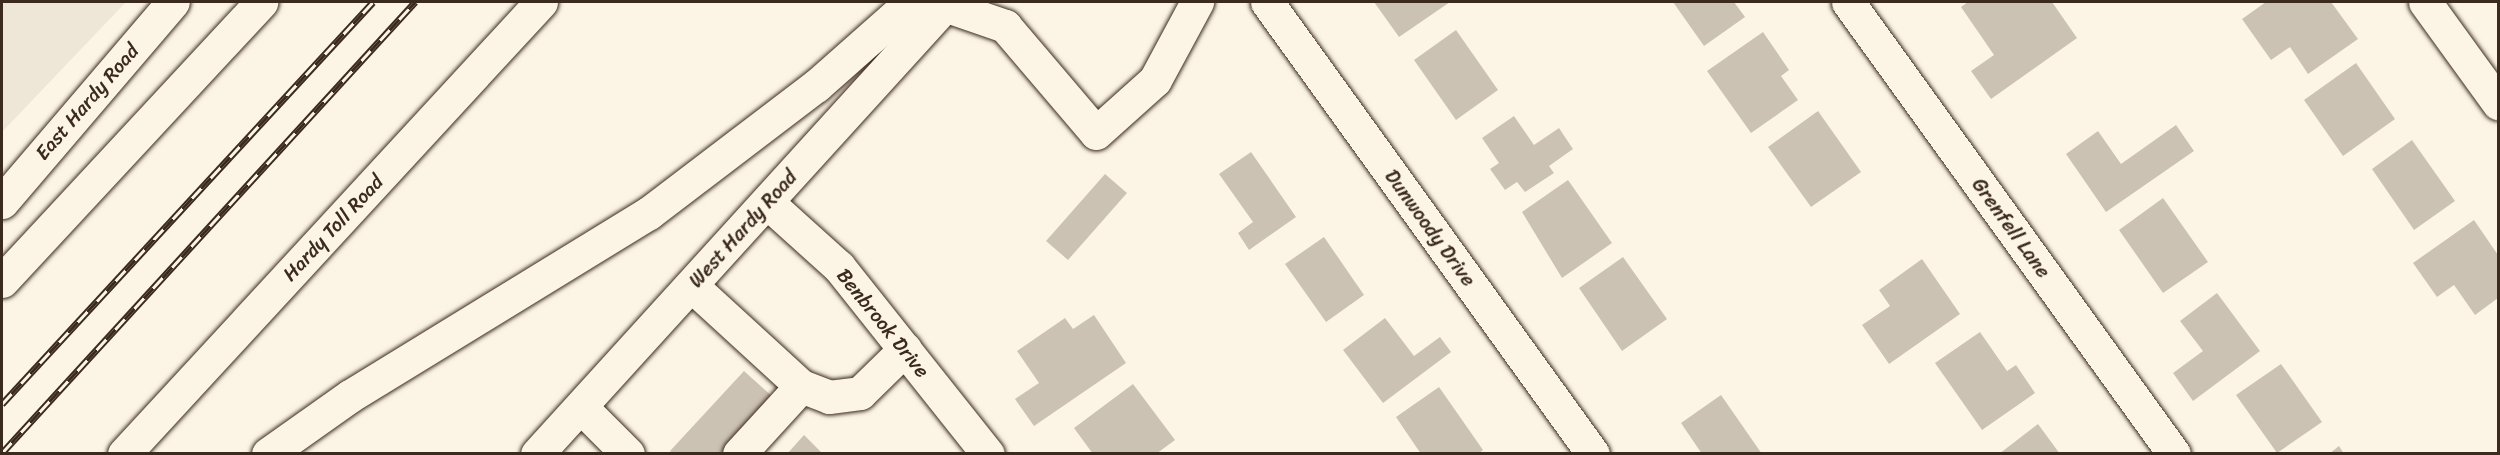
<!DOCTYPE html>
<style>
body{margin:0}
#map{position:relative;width:2500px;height:455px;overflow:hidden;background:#fcf5e5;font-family:Sriracha,sans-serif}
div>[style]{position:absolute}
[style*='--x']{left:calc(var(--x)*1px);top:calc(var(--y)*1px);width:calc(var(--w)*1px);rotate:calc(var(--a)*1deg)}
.built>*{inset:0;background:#eee6d6}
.building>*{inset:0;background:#ccc2b3}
.roads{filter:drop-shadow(0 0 2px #3b2a1e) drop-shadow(0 0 2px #3b2a1e)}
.minor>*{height:33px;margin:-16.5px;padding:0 16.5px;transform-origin:16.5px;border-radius:16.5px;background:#fcf5e5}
.major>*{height:33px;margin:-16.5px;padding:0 16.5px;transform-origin:16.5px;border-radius:16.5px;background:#fcf5e5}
.highway>*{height:33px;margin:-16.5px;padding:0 16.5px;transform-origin:16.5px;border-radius:16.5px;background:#fcf5e5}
.rail>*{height:7px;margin-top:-3.5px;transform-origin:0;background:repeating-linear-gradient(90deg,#fcf5e5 0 14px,#3b2a1e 0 28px);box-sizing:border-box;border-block:2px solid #3b2a1e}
span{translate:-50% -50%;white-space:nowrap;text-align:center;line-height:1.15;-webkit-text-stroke:5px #fcf5e5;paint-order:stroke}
.street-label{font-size:20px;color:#3b2a1e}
.frame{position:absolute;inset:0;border:3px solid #3b2a1e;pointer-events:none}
</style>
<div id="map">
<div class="built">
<div style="clip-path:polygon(2px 2px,126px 2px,2px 132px)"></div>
</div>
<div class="building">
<div style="clip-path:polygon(1374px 2px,1450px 2px,1399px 37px)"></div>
<div style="clip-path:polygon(1673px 2px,1734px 2px,1745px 17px,1704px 46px)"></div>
<div style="clip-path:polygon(1968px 2px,2052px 2px,2077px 38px,1991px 99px,1971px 71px,1994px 55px,1961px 7px)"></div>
<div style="clip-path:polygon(2266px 2px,2331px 2px,2358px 39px,2308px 74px,2290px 47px,2271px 60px,2242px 19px)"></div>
<div style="clip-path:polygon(1456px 30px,1498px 90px,1456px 120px,1414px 60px)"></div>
<div style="clip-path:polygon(1763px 32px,1789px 70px,1781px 76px,1798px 100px,1751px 133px,1707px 71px)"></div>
<div style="clip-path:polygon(2356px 63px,2395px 119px,2343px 156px,2304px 100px)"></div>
<div style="clip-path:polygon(1818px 111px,1861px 172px,1811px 207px,1768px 147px)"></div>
<div style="clip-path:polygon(1514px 116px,1534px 145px,1559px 128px,1573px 149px,1549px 166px,1554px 173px,1525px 192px,1517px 182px,1505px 190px,1490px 169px,1499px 163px,1482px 138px)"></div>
<div style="clip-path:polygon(2176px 125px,2194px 151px,2106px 212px,2066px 154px,2098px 131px,2121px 164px)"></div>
<div style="clip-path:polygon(2412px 140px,2455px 201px,2414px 230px,2372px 169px)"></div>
<div style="clip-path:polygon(1251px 152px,1296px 217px,1249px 250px,1238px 233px,1253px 222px,1219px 174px)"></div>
<div style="clip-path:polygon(1105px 174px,1127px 193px,1068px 260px,1046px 241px)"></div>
<div style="clip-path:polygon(1568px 180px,1612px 243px,1562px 278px,1522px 212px)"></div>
<div style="clip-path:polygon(2163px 198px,2208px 262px,2163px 293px,2119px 230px)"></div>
<div style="clip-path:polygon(2474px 220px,2498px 255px,2498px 298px,2475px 315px,2454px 285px,2437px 297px,2413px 263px)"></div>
<div style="clip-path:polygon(1324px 237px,1364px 295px,1326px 322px,1285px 264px)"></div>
<div style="clip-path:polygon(1623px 257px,1667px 319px,1622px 351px,1579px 288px)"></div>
<div style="clip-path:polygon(1922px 259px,1960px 314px,1889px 364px,1862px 325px,1890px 306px,1879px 290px)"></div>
<div style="clip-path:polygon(2217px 293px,2260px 351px,2193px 401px,2173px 373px,2203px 351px,2180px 321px)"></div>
<div style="clip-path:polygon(1094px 315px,1126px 363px,1034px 426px,1015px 399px,1039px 383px,1017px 351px,1065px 318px,1073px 329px)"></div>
<div style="clip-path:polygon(1385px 318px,1414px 356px,1440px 337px,1451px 352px,1383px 403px,1343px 350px)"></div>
<div style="clip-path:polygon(1980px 332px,2007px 371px,2016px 365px,2035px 393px,1982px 430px,1935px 363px)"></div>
<div style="clip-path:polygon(2281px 364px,2322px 422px,2277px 453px,2236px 395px)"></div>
<div style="clip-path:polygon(744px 371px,773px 397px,720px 454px,673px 454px,670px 451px)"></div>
<div style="clip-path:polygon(1133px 384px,1175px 440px,1156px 454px,1093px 454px,1074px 428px)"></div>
<div style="clip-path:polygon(1439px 387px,1483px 450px,1478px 454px,1421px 454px,1396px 417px)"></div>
<div style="clip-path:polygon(1721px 395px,1762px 454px,1702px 454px,1681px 423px)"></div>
<div style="clip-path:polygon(2038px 424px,2060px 454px,1999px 454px)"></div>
<div style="clip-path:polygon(804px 435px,823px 454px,787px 454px)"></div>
<div style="clip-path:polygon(2339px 446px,2344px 454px,2329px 454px)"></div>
</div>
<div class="roads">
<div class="minor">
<div style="--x:1267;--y:2;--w:557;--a:54.2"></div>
<div style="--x:1848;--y:2;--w:557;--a:54.2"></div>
<div style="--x:2425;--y:2;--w:125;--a:54.1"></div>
<div style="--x:944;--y:5;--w:65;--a:19"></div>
<div style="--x:1005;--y:26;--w:140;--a:49.6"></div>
<div style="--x:1096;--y:133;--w:79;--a:-41.9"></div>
<div style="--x:1155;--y:80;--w:89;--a:-61.7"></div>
<div style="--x:767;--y:202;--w:97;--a:42.1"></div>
<div style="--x:839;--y:267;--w:239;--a:51.5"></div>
<div style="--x:692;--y:286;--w:148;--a:42.5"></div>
<div style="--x:582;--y:408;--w:65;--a:45"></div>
<div style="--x:739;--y:454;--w:92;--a:-47.6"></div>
<div style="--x:801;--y:386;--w:30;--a:21"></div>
<div style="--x:829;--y:397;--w:31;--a:-7"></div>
<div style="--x:860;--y:393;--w:63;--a:-44.4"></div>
</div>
<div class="major">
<div style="--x:2;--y:202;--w:263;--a:-49.5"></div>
<div style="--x:537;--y:454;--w:611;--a:-47.72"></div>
</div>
<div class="highway">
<div style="--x:2;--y:281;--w:381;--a:-47.1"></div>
<div style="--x:124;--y:454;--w:615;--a:-47.31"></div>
<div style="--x:268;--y:454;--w:100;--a:-35.3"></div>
<div style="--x:350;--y:396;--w:351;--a:-31.5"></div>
<div style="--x:649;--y:213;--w:210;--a:-37.3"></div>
<div style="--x:816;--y:86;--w:127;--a:-41.5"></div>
</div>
</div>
<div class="rail">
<div style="--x:2;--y:404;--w:547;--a:-47.3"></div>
<div style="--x:2;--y:453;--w:612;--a:-47.52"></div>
</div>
<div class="street-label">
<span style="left:87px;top:102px;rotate:-49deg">East Hardy Road</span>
<span style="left:333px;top:228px;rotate:-47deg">Hardy Toll Road</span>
<span style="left:1430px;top:228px;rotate:54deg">Dunwoody Drive</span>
<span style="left:2011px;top:228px;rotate:54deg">Grenfell Lane</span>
<span style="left:743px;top:229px;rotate:-48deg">West Hardy Road</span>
<span style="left:883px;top:323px;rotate:51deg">Benbrook Drive</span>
</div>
<div class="frame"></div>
</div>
